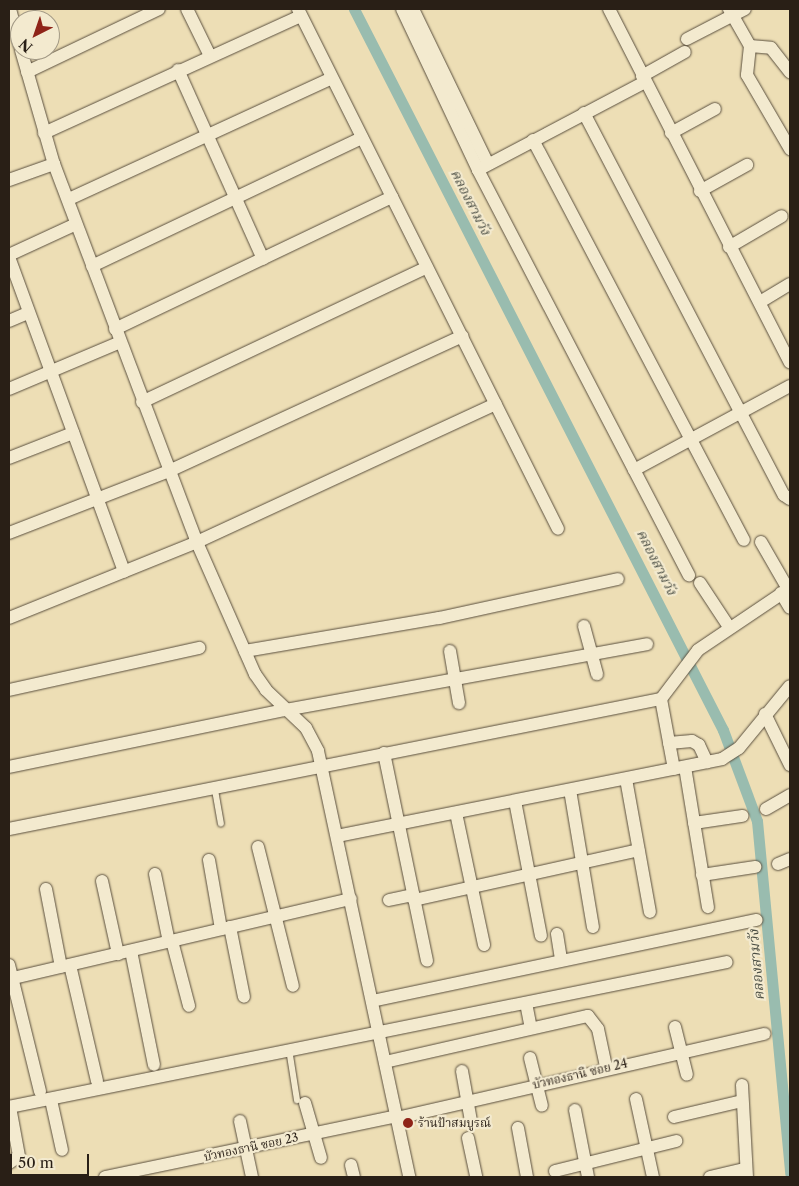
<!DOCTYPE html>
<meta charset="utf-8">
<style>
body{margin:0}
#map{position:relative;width:799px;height:1186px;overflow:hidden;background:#eddeb5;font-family:"Libre Caslon Text","Noto Serif Thai",serif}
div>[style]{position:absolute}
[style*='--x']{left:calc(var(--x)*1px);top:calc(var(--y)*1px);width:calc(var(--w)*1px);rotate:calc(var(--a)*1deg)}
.canal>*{height:11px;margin:-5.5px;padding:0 5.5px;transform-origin:5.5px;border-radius:5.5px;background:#99bcaf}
.roads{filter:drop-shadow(0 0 1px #5a4f3e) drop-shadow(0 0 1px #5a4f3e)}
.service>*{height:6px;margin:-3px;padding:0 3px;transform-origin:3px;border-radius:3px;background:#f3eacf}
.minor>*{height:12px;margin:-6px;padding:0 6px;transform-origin:6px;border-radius:6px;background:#f3eacf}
.dots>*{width:14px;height:14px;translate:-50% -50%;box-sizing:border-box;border:2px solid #f3eacf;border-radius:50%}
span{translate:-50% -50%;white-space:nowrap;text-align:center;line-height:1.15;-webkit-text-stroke:4.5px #f3eacf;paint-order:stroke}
.street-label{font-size:12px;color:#291f16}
.poi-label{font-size:12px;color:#291f16}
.left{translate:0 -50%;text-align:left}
.water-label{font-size:14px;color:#4b4e44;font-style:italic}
.frame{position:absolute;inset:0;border:10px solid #291f16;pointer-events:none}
.north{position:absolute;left:10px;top:10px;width:50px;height:50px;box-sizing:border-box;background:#f3eacf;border:1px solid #a29985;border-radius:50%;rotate:221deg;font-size:14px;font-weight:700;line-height:20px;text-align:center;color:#291f16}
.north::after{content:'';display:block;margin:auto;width:18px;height:22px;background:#8f2418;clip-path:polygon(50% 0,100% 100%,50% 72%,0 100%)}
.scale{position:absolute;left:10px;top:1154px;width:79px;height:22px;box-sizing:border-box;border:2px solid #291f16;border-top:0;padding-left:6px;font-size:15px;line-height:18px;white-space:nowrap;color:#291f16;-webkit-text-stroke:4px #f3eacf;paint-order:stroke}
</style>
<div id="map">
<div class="canal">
<div style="--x:354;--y:9;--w:810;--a:62.9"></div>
<div style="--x:723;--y:730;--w:97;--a:69.5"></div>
<div style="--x:757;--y:821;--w:354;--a:84.6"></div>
</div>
<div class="roads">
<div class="service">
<div style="--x:215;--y:790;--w:34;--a:80"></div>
<div style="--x:289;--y:1049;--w:52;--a:81.1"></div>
</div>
<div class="minor">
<div style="--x:10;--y:9;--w:38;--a:75"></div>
<div style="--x:187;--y:9;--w:52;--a:63.9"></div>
<div style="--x:298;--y:9;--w:581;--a:63.43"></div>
<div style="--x:402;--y:9;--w:178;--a:64.7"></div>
<div style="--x:478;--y:170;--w:457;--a:62.5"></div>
<div style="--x:413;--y:9;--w:172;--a:64.2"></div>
<div style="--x:609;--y:9;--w:397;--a:62.9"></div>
<div style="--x:729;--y:9;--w:43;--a:60.4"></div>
<div style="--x:687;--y:39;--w:65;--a:-27.3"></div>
<div style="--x:750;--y:46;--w:29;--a:96"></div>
<div style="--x:747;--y:75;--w:86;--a:59.8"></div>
<div style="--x:750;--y:46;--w:21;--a:5"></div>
<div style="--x:771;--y:48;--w:31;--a:52"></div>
<div style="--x:21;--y:50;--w:119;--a:73.9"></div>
<div style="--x:54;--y:164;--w:400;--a:69.3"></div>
<div style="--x:195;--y:538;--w:149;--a:66.2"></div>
<div style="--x:255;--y:674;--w:19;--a:55"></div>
<div style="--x:266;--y:690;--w:55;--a:43.5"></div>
<div style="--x:306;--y:728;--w:26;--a:62"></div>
<div style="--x:318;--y:751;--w:436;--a:77.9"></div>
<div style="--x:178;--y:70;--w:207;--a:65.8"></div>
<div style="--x:27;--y:72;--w:146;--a:-25.5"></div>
<div style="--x:642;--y:76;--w:49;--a:-29.2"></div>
<div style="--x:584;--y:113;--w:431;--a:62.4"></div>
<div style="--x:784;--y:495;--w:7;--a:34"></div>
<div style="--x:44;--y:133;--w:282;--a:-24.5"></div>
<div style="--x:671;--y:133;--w:50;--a:-28.6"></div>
<div style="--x:533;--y:140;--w:452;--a:62.2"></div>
<div style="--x:478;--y:170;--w:189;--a:-27.8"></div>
<div style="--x:9;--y:180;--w:48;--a:-19.6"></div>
<div style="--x:700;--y:191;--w:54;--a:-29"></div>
<div style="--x:69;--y:199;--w:289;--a:-24.7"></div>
<div style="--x:729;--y:247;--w:61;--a:-30.3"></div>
<div style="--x:9;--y:255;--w:74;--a:-24.8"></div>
<div style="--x:9;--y:257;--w:335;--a:69.9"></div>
<div style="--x:92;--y:266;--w:299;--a:-25.4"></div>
<div style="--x:760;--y:302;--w:35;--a:-31"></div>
<div style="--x:9;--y:321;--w:21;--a:-23"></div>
<div style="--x:115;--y:329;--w:307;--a:-25.5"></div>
<div style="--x:9;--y:389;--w:121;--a:-22.9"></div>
<div style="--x:142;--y:402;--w:315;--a:-25.3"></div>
<div style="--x:9;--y:458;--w:69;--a:-21.3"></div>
<div style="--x:634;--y:470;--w:177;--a:-28.3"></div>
<div style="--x:9;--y:533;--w:172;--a:-21.2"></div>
<div style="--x:169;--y:471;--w:323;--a:-24.7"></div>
<div style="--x:761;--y:542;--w:54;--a:60.1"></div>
<div style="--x:700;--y:583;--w:53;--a:56.6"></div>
<div style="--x:781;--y:593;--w:17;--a:59"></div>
<div style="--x:9;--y:618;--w:203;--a:-22"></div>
<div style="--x:197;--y:542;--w:329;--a:-24.8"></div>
<div style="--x:584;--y:626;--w:50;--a:74.8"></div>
<div style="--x:245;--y:651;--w:197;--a:-9.7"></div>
<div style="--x:439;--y:618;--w:183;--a:-12.3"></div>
<div style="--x:450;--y:651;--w:53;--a:80.2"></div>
<div style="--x:9;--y:690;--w:195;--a:-12.5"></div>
<div style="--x:661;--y:699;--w:71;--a:79.5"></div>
<div style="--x:765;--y:714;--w:57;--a:63.9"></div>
<div style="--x:669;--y:743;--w:23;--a:-5"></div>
<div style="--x:692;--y:741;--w:8;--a:30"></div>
<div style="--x:699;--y:745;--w:19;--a:65"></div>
<div style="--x:384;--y:753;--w:212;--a:78.3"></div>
<div style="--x:9;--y:767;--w:282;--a:-11.7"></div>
<div style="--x:285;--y:710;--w:368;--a:-10.3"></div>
<div style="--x:685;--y:767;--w:142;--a:80.7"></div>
<div style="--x:626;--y:779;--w:135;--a:79.8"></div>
<div style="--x:570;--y:790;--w:139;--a:80.5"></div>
<div style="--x:515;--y:801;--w:137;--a:79.1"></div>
<div style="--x:766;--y:809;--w:28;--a:-30"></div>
<div style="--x:456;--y:813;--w:135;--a:78"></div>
<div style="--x:694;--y:823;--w:49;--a:-8.3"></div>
<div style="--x:9;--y:829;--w:665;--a:-11.28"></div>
<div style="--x:661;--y:699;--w:61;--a:-52.9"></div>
<div style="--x:698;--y:650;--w:111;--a:-34"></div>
<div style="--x:337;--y:836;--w:393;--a:-11.3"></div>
<div style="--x:722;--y:759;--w:20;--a:-33"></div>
<div style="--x:739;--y:748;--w:80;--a:-50.6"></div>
<div style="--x:258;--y:847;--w:143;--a:75.9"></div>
<div style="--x:209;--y:860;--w:70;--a:80.1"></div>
<div style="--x:778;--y:864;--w:13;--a:-23"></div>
<div style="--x:155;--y:874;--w:69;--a:78.4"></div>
<div style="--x:702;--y:875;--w:54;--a:-8.6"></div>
<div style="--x:102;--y:881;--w:75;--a:77.6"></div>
<div style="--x:46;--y:889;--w:79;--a:79.1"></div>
<div style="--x:389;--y:900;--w:25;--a:-12"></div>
<div style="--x:414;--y:900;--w:230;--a:-12.5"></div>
<div style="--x:230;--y:927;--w:71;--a:78.7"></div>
<div style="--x:557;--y:934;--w:26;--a:81"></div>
<div style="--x:172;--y:941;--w:67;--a:75.3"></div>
<div style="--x:131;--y:951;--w:116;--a:78.6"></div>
<div style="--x:9;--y:965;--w:130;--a:76.2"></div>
<div style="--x:70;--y:965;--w:119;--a:76.9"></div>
<div style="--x:9;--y:979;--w:351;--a:-13.2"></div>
<div style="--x:372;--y:1001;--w:393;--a:-11.9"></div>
<div style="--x:526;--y:1003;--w:25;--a:79"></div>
<div style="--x:675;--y:1027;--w:49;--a:76"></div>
<div style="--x:530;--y:1058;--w:49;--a:76"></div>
<div style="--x:385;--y:1062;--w:208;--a:-12.8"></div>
<div style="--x:588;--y:1016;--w:16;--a:52"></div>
<div style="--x:598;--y:1029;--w:40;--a:78"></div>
<div style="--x:462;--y:1071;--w:51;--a:79.8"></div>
<div style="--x:742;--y:1085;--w:92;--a:86.9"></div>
<div style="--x:636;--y:1099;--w:80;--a:77.7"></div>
<div style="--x:51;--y:1100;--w:51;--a:77.6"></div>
<div style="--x:305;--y:1103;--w:57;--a:73.8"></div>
<div style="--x:9;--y:1107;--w:732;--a:-11.42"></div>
<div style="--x:575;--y:1110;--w:68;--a:79"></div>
<div style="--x:674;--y:1117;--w:70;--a:-13.2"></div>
<div style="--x:397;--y:1118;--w:377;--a:-12.9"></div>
<div style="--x:240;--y:1121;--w:57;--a:77.9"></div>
<div style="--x:518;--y:1128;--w:50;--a:79.6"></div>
<div style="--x:468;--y:1138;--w:40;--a:78"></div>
<div style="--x:9;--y:1163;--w:12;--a:-35"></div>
<div style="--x:19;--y:1156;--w:50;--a:-100.4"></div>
<div style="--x:351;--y:1165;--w:12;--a:76"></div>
<div style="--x:555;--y:1171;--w:125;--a:-13.9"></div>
<div style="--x:105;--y:1177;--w:298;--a:-11.8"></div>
<div style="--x:710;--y:1177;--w:37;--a:-13"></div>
</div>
</div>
<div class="dots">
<div style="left:408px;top:1123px;background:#8f2418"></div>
</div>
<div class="street-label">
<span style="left:580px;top:1074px;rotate:-13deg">บัวทองธานี ซอย 24</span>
<span style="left:251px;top:1147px;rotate:-12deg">บัวทองธานี ซอย 23</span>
</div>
<div class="poi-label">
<span class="left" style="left:418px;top:1123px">ร้านป้าสมบูรณ์</span>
</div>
<div class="water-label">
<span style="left:471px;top:202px;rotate:63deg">คลองสามวัง</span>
<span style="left:657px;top:562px;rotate:63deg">คลองสามวัง</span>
<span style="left:756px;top:965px;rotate:-95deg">คลองสามวัง</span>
</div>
<div class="frame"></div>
<div class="north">N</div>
<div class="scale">50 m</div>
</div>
